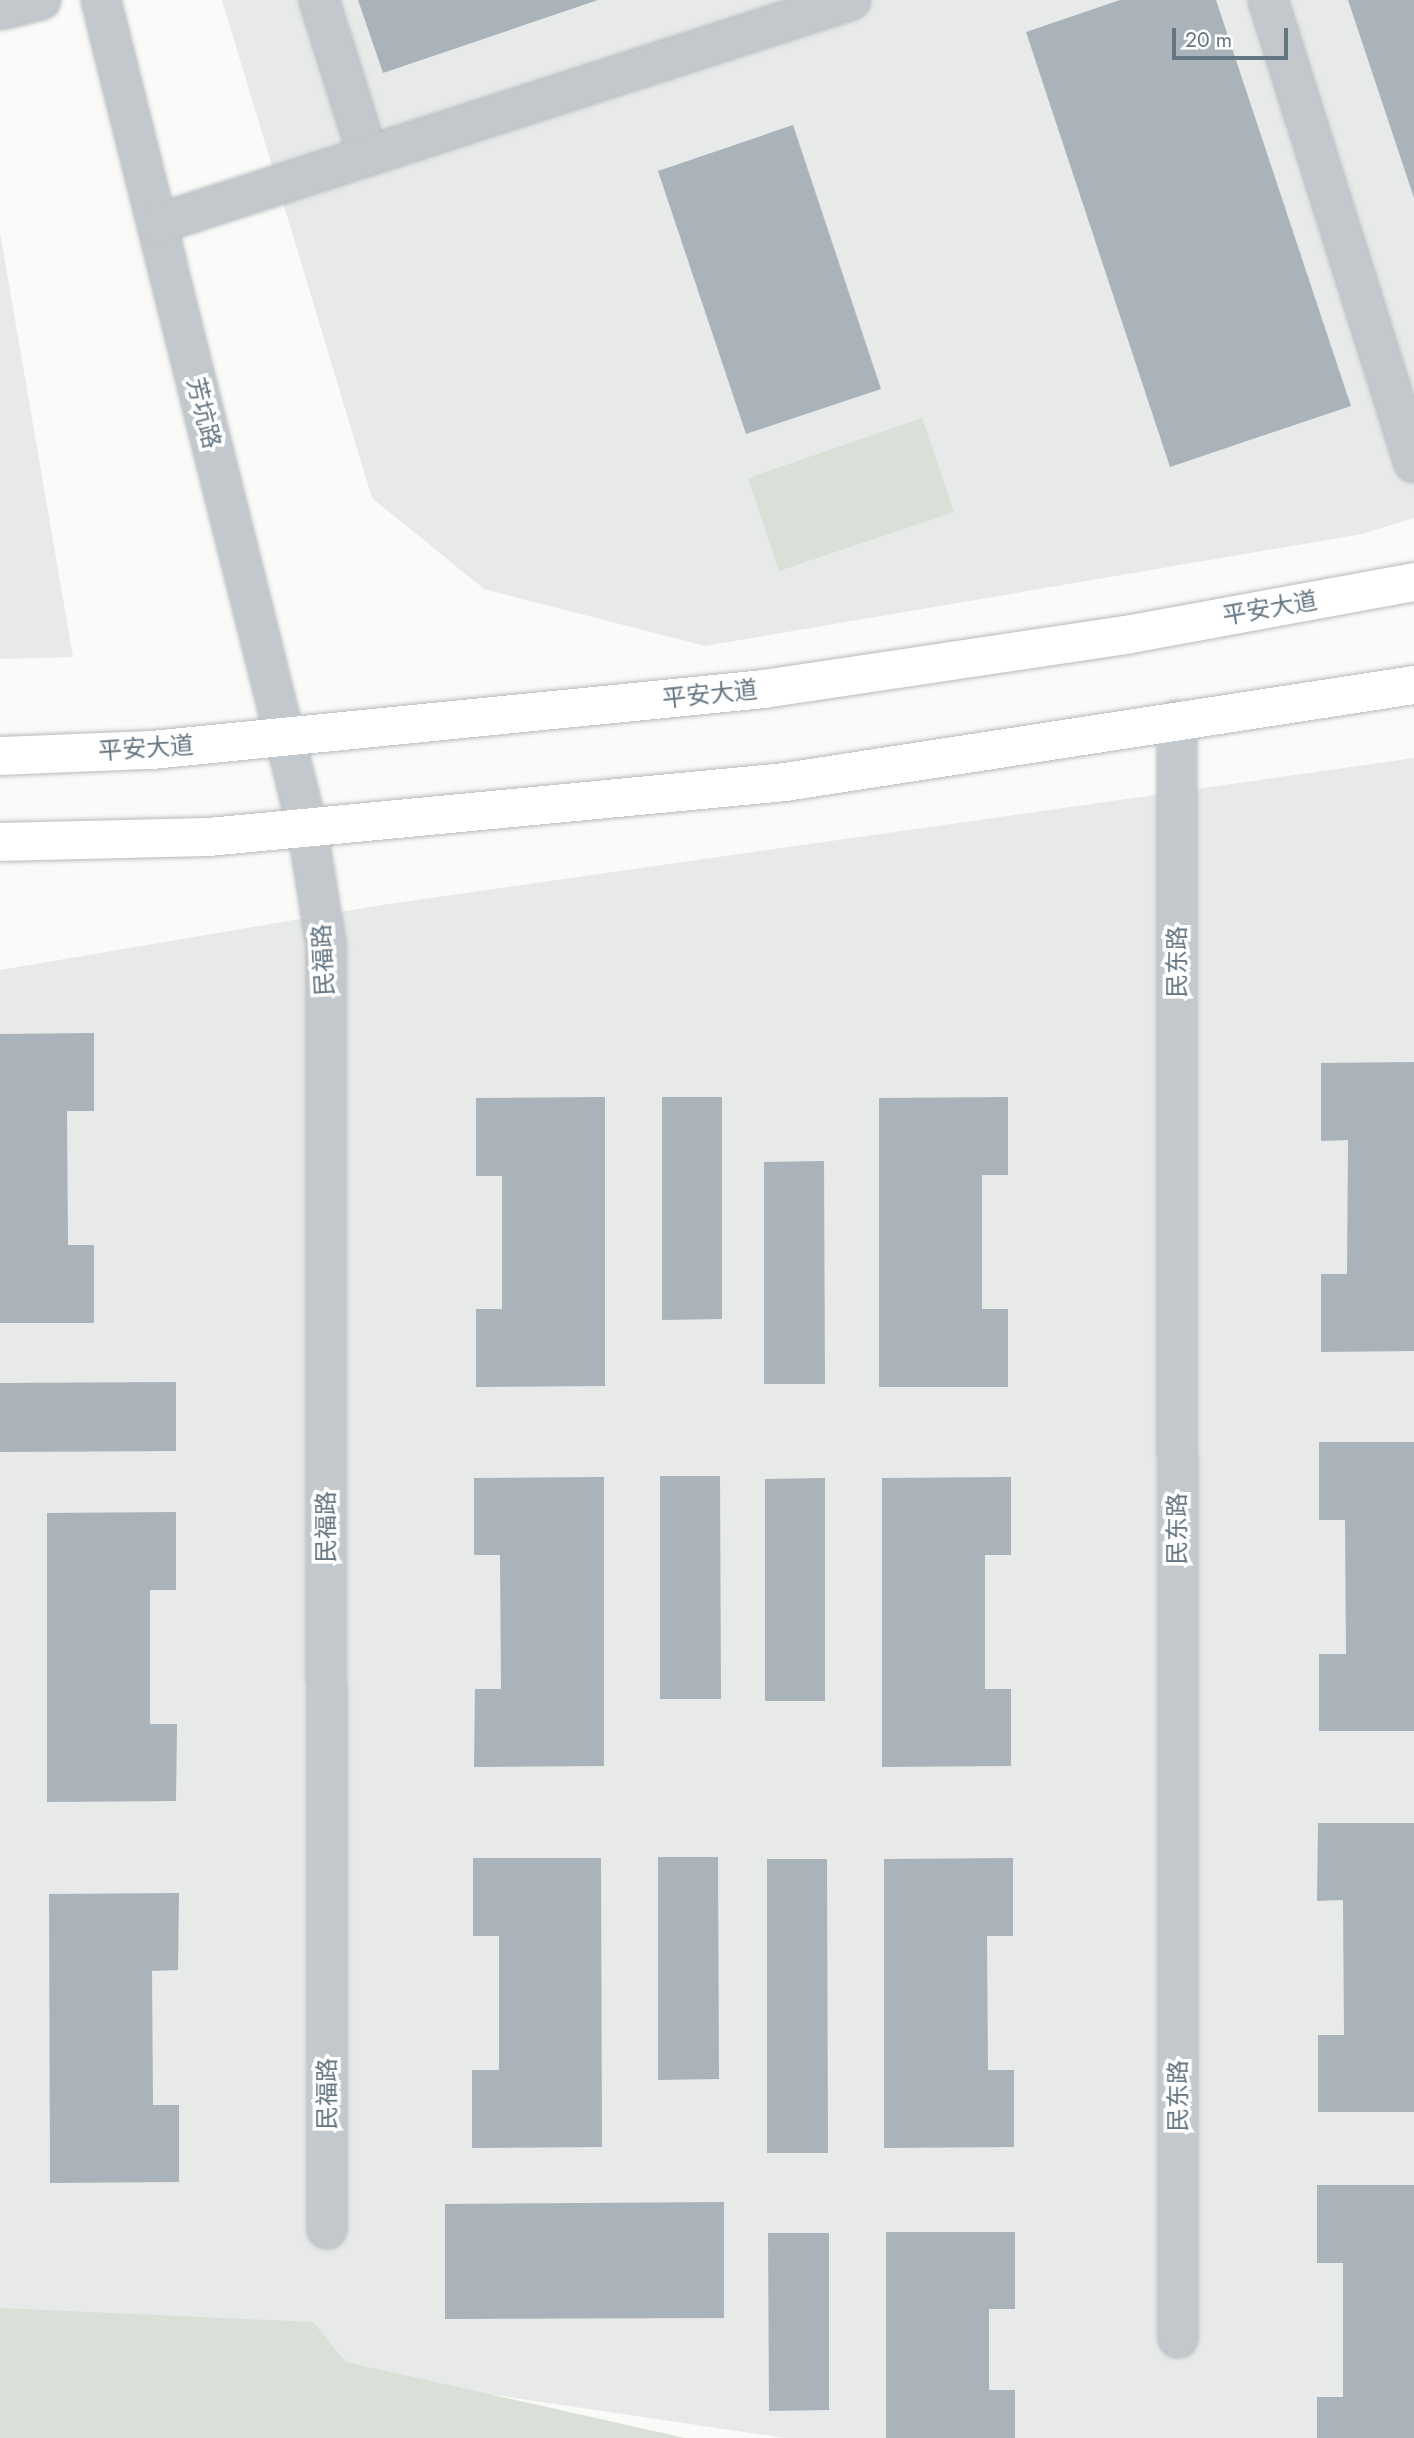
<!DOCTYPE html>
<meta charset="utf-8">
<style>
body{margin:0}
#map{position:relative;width:1414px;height:2438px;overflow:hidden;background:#fafaf8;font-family:Jost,"Noto Sans SC",sans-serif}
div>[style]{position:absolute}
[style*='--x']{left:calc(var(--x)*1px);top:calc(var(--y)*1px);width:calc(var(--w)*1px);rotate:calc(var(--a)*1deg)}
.built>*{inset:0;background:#e8e9e9}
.green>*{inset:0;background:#dadfd7}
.building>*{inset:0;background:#aab3b9}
.roads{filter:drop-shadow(0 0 2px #b5babe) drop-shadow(0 0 2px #b5babe)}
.minor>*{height:38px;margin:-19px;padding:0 19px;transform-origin:19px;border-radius:19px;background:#c3c8cc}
.major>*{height:38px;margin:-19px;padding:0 19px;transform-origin:19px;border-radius:19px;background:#fff}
span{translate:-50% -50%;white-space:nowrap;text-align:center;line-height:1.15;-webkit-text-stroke:7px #fff;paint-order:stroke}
.street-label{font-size:24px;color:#657683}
.scale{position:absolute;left:1172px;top:28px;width:116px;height:32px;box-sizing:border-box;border:4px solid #657683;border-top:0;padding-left:9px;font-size:21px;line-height:24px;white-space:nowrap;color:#657683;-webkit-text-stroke:5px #fff;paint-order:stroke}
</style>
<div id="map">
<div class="built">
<div style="clip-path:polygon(222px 0,1414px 0,1414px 518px,1362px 534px,705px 646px,484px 589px,372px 498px)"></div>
<div style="clip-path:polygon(0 232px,73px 657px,0 659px)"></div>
<div style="clip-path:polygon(1414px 758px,1414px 2438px,785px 2438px,0 2322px,0 970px,382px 905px)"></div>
</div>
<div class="green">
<div style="clip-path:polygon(922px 418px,954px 512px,779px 571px,748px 478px)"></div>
<div style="clip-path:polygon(0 2308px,313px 2322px,346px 2362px,685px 2438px,0 2438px)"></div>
</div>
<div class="building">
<div style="clip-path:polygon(358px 0,598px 0,383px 73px)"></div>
<div style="clip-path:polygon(1120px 0,1216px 0,1351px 406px,1170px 467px,1026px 32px)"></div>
<div style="clip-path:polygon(1348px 0,1414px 0,1414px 198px)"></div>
<div style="clip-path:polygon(793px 125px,881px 389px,746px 434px,658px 171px)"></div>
<div style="clip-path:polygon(94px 1033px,94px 1111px,67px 1111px,68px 1245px,94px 1245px,94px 1323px,0 1323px,0 1034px)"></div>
<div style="clip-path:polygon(1414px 1062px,1414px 1351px,1321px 1352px,1321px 1274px,1347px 1274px,1348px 1140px,1321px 1141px,1321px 1063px)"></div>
<div style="clip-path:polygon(605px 1097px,605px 1386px,476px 1387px,476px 1309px,502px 1309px,502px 1176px,476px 1176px,476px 1098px)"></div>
<div style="clip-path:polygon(662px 1097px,722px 1097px,722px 1319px,662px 1320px)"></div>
<div style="clip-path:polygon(1008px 1097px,1008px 1175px,982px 1175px,982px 1309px,1008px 1309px,1008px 1387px,879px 1387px,879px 1098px)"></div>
<div style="clip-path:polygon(824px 1161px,825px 1384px,764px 1384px,764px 1162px)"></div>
<div style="clip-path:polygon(176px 1382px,176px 1451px,0 1452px,0 1383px)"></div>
<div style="clip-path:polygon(1319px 1442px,1414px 1442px,1414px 1731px,1319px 1731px,1319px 1654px,1346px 1654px,1345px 1520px,1319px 1520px)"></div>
<div style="clip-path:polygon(660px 1476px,720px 1476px,721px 1699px,660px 1699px)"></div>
<div style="clip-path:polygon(604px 1477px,604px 1766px,474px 1767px,475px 1689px,501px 1689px,500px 1555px,474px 1555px,474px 1478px)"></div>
<div style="clip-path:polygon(1011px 1477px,1011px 1555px,985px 1555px,985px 1689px,1011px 1689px,1011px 1766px,882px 1767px,882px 1478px)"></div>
<div style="clip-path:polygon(825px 1478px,825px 1701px,765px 1701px,765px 1479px)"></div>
<div style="clip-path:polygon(176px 1512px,176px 1590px,150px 1590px,150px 1724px,177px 1724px,176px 1801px,47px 1802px,47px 1513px)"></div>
<div style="clip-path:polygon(1318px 1823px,1414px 1823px,1414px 2112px,1318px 2112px,1318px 2035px,1344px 2035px,1343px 1900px,1317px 1901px)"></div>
<div style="clip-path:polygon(658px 1857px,718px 1857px,719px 2079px,658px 2080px)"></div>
<div style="clip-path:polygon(473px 1858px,601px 1858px,602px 2147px,472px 2148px,472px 2070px,499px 2070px,499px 1936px,473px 1936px)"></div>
<div style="clip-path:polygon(1013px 1858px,1013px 1936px,987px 1936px,988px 2070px,1014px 2070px,1014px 2147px,884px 2148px,884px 1859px)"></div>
<div style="clip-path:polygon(767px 1859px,827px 1859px,828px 2153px,767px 2153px)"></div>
<div style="clip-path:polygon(179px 1893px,178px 1970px,152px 1971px,153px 2105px,179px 2105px,179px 2182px,50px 2183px,49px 1894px)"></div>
<div style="clip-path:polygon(1317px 2185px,1414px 2185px,1414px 2438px,1317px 2438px,1317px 2397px,1343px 2397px,1343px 2263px,1317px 2263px)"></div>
<div style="clip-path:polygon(724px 2202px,724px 2318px,445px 2319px,445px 2204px)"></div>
<div style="clip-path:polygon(886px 2232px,1015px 2232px,1015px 2309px,989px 2309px,989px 2390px,1015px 2390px,1015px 2438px,886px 2438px)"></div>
<div style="clip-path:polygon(768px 2233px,829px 2233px,829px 2410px,769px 2411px)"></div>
</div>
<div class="roads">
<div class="minor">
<div style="--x:101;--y:0;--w:851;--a:76"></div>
<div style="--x:307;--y:826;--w:121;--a:80.9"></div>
<div style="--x:326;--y:945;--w:1284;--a:89.96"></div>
<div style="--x:319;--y:0;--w:163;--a:72.5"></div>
<div style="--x:1268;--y:0;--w:485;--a:72.5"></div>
<div style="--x:0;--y:10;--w:42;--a:-13.7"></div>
<div style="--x:157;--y:224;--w:729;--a:-17.89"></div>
<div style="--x:1177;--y:720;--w:1618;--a:89.96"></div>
</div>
<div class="major">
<div style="--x:0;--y:756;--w:152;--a:-2.3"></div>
<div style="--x:152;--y:750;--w:615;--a:-5.69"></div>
<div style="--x:764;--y:689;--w:366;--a:-8.5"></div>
<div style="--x:1126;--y:635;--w:293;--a:-10.4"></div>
<div style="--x:0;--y:842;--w:209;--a:-1.4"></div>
<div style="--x:209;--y:837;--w:579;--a:-5.45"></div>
<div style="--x:785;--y:782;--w:636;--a:-8.77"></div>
</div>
</div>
<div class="street-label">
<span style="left:204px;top:413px;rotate:76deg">芳坑路</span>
<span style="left:1270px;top:608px;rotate:-10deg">平安大道</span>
<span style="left:710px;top:694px;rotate:-6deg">平安大道</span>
<span style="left:146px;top:748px;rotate:-4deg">平安大道</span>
<span style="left:323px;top:960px;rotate:-93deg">民福路</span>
<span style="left:1177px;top:962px;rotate:-90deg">民东路</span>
<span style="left:326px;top:1527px;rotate:-90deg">民福路</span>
<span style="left:1177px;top:1529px;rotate:-90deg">民东路</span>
<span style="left:327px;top:2094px;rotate:-90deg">民福路</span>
<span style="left:1178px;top:2096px;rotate:-90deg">民东路</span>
</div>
<div class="scale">20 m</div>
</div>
